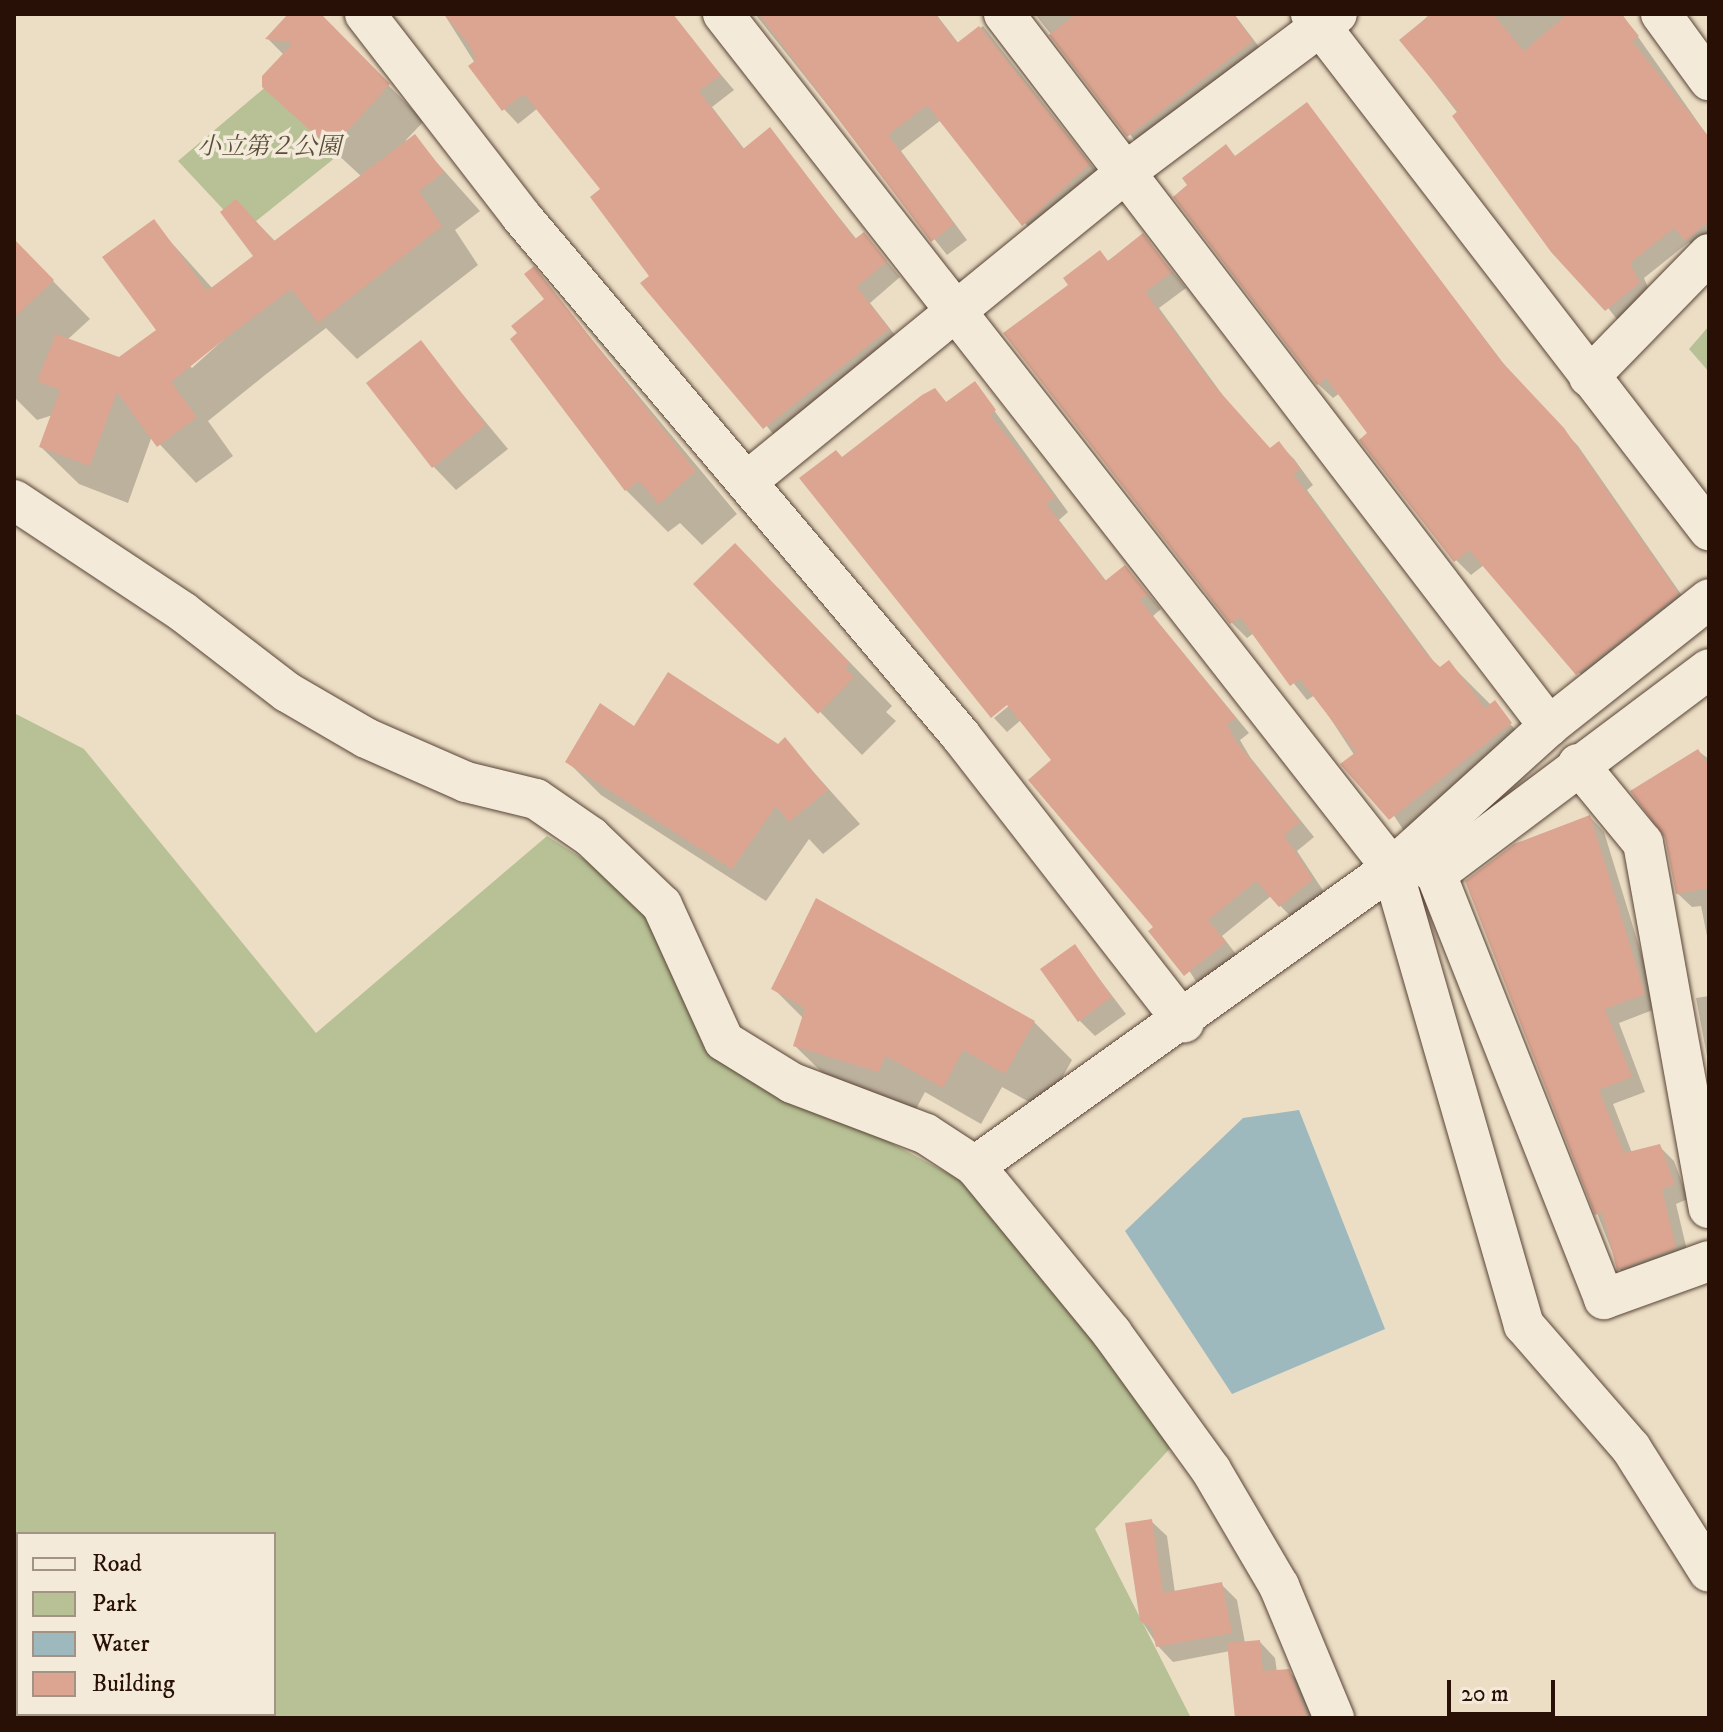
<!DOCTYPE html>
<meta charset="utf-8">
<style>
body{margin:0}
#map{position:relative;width:1723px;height:1732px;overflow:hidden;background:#ecdec5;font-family:"IM FELL DW Pica","Noto Serif JP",serif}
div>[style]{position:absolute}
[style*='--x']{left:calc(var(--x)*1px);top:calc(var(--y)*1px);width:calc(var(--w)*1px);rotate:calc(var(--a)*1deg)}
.green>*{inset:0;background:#b7c195}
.water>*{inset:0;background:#9db9be}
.shadow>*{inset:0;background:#0003}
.building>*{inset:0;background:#dba591}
.roads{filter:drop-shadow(0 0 2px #594436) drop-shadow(0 0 2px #594436)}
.minor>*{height:40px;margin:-20px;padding:0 20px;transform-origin:20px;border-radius:20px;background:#f3ead9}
span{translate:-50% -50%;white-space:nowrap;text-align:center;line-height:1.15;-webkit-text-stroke:7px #f3ead9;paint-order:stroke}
.park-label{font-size:24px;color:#5a4e38;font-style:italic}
.frame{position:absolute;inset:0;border:16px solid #281006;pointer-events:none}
.legend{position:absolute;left:16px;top:1532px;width:260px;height:184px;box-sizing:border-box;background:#f3ead9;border:2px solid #a29385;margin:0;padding:10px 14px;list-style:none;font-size:24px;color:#281006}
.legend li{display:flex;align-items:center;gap:16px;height:40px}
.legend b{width:40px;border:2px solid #a29385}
.scale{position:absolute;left:1447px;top:1680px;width:108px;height:36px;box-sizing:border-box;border:4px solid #281006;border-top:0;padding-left:10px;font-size:24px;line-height:28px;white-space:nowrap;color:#281006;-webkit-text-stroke:6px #f3ead9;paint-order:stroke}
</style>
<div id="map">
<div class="green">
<div style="clip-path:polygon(288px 68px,341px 153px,250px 226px,235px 222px,178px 161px)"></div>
<div style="clip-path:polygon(1709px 326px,1709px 372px,1689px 349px)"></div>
<div style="clip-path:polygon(evenodd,14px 713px,84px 749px,316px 1033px,547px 836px,653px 903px,746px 1066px,1021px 1212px,1176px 1442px,1095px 1529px,1191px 1718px,14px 1718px,14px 713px,18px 1534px,274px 1534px,274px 1714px,18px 1714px,18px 1534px)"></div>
</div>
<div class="water">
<div style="clip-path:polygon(1299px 1110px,1385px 1329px,1232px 1394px,1125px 1231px,1243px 1118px)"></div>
</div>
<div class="shadow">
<div style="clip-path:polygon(evenodd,291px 14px,317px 14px,424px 121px,405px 141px,414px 137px,480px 211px,455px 230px,478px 265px,357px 359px,326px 328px,265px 375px,208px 421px,233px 456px,196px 483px,152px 436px,128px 503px,79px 484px,41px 447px,53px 415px,37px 420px,14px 397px,14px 241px,90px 319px,67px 340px,120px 360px,159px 330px,153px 222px,213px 289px,256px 256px,236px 202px,276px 242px,362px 177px,264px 86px,284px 55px,268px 39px,291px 14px,234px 330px,192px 368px,189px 365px,234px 330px)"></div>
<div style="clip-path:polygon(444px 14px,644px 14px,687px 35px,734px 90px,712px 107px,745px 150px,770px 130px,857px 240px,864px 234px,900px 277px,870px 303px,902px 344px,779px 442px,652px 276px,603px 189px,538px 108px,518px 124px,504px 109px)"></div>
<div style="clip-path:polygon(755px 14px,936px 14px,959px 44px,983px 26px,1103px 180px,1038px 239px,941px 120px,901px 151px,967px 240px,947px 255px)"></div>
<div style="clip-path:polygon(1035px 14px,1234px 14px,1266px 56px,1143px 151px)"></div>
<div style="clip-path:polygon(1430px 14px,1622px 14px,1709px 138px,1709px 248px,1701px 254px,1689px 242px,1644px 278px,1651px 295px,1619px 322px,1402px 41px)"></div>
<div style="clip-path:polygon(1307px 105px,1516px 380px,1578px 446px,1692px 610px,1593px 688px,1484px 565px,1471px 575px,1456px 560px,1340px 393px,1333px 398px,1318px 384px,1225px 146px,1237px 158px)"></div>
<div style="clip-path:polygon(1143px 236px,1186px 288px,1159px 308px,1227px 401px,1271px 450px,1279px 444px,1294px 459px,1313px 485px,1307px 490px,1440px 670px,1449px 663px,1525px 739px,1406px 834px,1315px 695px,1307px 700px,1254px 633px,1247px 638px,1232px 623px,1006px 333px)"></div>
<div style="clip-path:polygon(533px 269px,737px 514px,702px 545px,680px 523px,668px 532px,626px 490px)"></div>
<div style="clip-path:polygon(420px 343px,508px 449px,456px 490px,433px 466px)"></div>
<div style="clip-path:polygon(975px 384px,1068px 512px,1059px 520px,1107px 582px,1125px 567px,1161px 609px,1153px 616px,1249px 733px,1240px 740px,1250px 757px,1314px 837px,1297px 851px,1326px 895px,1295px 921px,1271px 896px,1222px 936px,1239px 958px,1201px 989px,1054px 761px,1021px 720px,1007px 732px,994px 718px,1016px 700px,843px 459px,935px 391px,948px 404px)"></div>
<div style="clip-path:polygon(696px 584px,778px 588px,892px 706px,886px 712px,896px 721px,862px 755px)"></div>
<div style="clip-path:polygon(634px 729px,779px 746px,785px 740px,860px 824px,823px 854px,809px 839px,766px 901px,601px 795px,568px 762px)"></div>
<div style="clip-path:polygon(1698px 751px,1709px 759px,1709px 946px,1701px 906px,1692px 907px,1677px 893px)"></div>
<div style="clip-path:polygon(1590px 817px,1604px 832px,1658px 1008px,1619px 1023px,1645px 1092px,1613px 1104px,1632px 1153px,1659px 1146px,1674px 1161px,1688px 1199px,1676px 1204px,1690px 1263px,1634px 1283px,1619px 1269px,1467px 882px)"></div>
<div style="clip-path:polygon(1075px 947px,1126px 1014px,1095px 1036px,1079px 1020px)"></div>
<div style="clip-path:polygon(773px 988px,1034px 1022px,1072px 1060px,1044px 1110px,1002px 1087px,981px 1124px,925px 1092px,916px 1109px,833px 1083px,795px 1046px,804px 1019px)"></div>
<div style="clip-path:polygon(1709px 996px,1709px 1067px,1696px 998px)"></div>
<div style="clip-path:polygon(1151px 1521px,1167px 1536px,1175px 1593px,1221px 1584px,1237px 1600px,1245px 1643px,1260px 1642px,1275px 1658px,1277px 1672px,1288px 1671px,1304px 1687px,1317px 1718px,1237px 1718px,1230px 1651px,1173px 1662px,1158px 1646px,1141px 1620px)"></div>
</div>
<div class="building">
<div style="clip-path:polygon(288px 14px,321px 14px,390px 84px,331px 149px,262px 87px,262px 76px,293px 43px,265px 39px)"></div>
<div style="clip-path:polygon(444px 14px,673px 14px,721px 75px,699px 91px,743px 149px,770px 127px,855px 239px,864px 232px,887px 261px,857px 287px,889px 329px,763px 429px,640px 283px,649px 276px,590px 197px,600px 189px,524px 94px,502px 111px,468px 66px,476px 60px,470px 46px)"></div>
<div style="clip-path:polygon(759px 14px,935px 14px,957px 43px,979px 26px,1090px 164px,1022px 226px,927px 105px,888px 135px,954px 224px,931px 242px)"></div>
<div style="clip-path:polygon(1076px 14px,1234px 14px,1253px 41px,1127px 137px,1049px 35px)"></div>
<div style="clip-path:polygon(1431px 14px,1493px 14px,1524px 51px,1567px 14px,1621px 14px,1639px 36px,1632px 41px,1709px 137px,1709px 221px,1685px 241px,1674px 228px,1630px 263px,1640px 283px,1605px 311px,1551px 252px,1452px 116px,1458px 111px,1399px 40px)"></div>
<div style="clip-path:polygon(1307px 102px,1502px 362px,1564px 428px,1679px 594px,1576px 675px,1469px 550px,1454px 562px,1359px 440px,1367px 433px,1326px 378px,1317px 385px,1173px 197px,1187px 185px,1182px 178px,1226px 144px,1235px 156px)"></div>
<div style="clip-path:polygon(415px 134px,444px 172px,419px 191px,442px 226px,318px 323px,291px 289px,227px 337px,171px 382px,197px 417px,157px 447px,117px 392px,90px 466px,39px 447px,60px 390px,37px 381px,56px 334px,119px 357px,156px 330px,102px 257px,154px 219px,207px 291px,253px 256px,220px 212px,236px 199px,274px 241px)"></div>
<div style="clip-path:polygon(1143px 233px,1172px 272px,1145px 292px,1212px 383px,1270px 448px,1279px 441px,1300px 469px,1293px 474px,1427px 655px,1440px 667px,1449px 660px,1485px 708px,1495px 700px,1512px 723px,1389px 820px,1340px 764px,1356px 752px,1300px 679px,1290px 686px,1240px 617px,1230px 624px,1003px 333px,1068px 285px,1063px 278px,1100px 250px,1108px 261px)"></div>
<div style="clip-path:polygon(14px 239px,54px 280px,14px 318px)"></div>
<div style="clip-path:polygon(534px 266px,696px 471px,659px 504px,639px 481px,625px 491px,510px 339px,517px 333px,511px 326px,544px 299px,524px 274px)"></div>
<div style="clip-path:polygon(421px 340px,486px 425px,432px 468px,366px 383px)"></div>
<div style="clip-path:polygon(975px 381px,996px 410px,990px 415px,1055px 497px,1046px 504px,1105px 581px,1125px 565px,1148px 594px,1140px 600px,1236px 718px,1227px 724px,1235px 740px,1300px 822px,1284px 835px,1313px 879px,1279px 907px,1256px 881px,1208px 920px,1226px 942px,1184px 976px,1148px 931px,1153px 927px,1028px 780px,1051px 760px,1007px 705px,991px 718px,799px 478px,836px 450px,842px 457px,922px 395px,935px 388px,946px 402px)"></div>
<div style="clip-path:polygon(735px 543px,850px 663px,845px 668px,854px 677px,818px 714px,693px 584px)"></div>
<div style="clip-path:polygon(668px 672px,778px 744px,785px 737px,828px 790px,789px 822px,776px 806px,732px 869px,565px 762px,600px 703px,634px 726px)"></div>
<div style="clip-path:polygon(1698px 749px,1709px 766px,1709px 888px,1676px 894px,1665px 838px,1630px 791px)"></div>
<div style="clip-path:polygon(1590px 815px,1645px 994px,1605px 1009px,1632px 1077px,1599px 1090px,1624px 1153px,1660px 1144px,1675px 1184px,1662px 1189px,1676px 1248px,1617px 1270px,1602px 1212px,1595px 1215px,1465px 881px,1514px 844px)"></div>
<div style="clip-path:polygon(816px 898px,1035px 1021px,1005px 1074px,963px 1050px,943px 1088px,886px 1056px,878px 1072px,793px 1046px,805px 1008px,771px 989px)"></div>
<div style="clip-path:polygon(1075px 944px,1112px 997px,1078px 1022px,1040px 969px)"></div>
<div style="clip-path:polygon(1152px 1519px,1163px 1593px,1222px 1582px,1232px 1633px,1156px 1647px,1152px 1628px,1140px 1621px,1125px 1523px)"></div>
<div style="clip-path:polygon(1260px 1640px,1263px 1671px,1289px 1669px,1308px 1718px,1235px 1718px,1227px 1643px)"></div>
</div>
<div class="roads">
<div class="minor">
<div style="--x:365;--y:14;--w:255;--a:52.3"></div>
<div style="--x:521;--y:216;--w:681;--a:49.76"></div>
<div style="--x:961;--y:736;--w:363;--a:52.1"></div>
<div style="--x:723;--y:14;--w:1085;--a:51.93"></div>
<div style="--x:1392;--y:868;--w:476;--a:73.9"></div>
<div style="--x:1524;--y:1325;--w:163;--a:49"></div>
<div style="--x:1631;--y:1448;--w:146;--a:57.8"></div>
<div style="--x:1004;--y:14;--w:897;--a:52.57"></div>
<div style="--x:1311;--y:14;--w:652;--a:52.36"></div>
<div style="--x:1661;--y:14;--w:82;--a:54"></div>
<div style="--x:1589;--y:377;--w:172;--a:-45.7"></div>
<div style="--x:750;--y:479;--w:487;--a:-39.2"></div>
<div style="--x:1127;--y:171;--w:262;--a:-36.8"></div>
<div style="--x:14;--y:500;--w:203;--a:33.5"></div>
<div style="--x:183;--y:612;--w:131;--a:37.6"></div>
<div style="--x:287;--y:692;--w:91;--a:30.2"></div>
<div style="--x:366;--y:738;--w:109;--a:23.7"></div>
<div style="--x:466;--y:782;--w:72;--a:13.7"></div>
<div style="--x:536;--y:799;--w:67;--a:34.6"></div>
<div style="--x:591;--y:837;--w:98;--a:43.8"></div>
<div style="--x:662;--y:905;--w:149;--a:65.5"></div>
<div style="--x:724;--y:1041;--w:80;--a:31.7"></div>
<div style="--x:792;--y:1083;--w:143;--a:20.8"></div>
<div style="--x:926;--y:1134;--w:59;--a:33.1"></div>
<div style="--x:1578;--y:764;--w:102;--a:50.6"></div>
<div style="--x:1643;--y:843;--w:371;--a:79.8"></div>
<div style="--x:1406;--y:855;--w:36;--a:32"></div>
<div style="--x:1436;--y:874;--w:457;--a:68.4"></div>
<div style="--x:1604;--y:1299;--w:112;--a:-19.9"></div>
<div style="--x:1436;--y:874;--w:341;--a:-36.9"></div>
<div style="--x:1334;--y:1718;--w:143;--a:-112.6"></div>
<div style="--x:1279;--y:1586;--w:134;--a:-120.4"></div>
<div style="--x:1211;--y:1470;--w:169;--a:-125.9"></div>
<div style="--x:1112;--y:1333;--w:216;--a:-129.4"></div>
<div style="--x:975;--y:1166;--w:513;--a:-35.55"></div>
<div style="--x:1392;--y:868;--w:212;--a:-42.1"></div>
<div style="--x:1549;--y:726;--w:204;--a:-38.4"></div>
</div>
</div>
<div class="park-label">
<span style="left:269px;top:148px">小立第２公園</span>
</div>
<div class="frame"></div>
<ul class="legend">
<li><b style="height:10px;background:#f3ead9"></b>Road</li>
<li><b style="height:22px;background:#b7c195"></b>Park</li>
<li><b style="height:22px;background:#9db9be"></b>Water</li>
<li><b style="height:22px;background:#dba591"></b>Building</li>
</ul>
<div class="scale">20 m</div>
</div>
